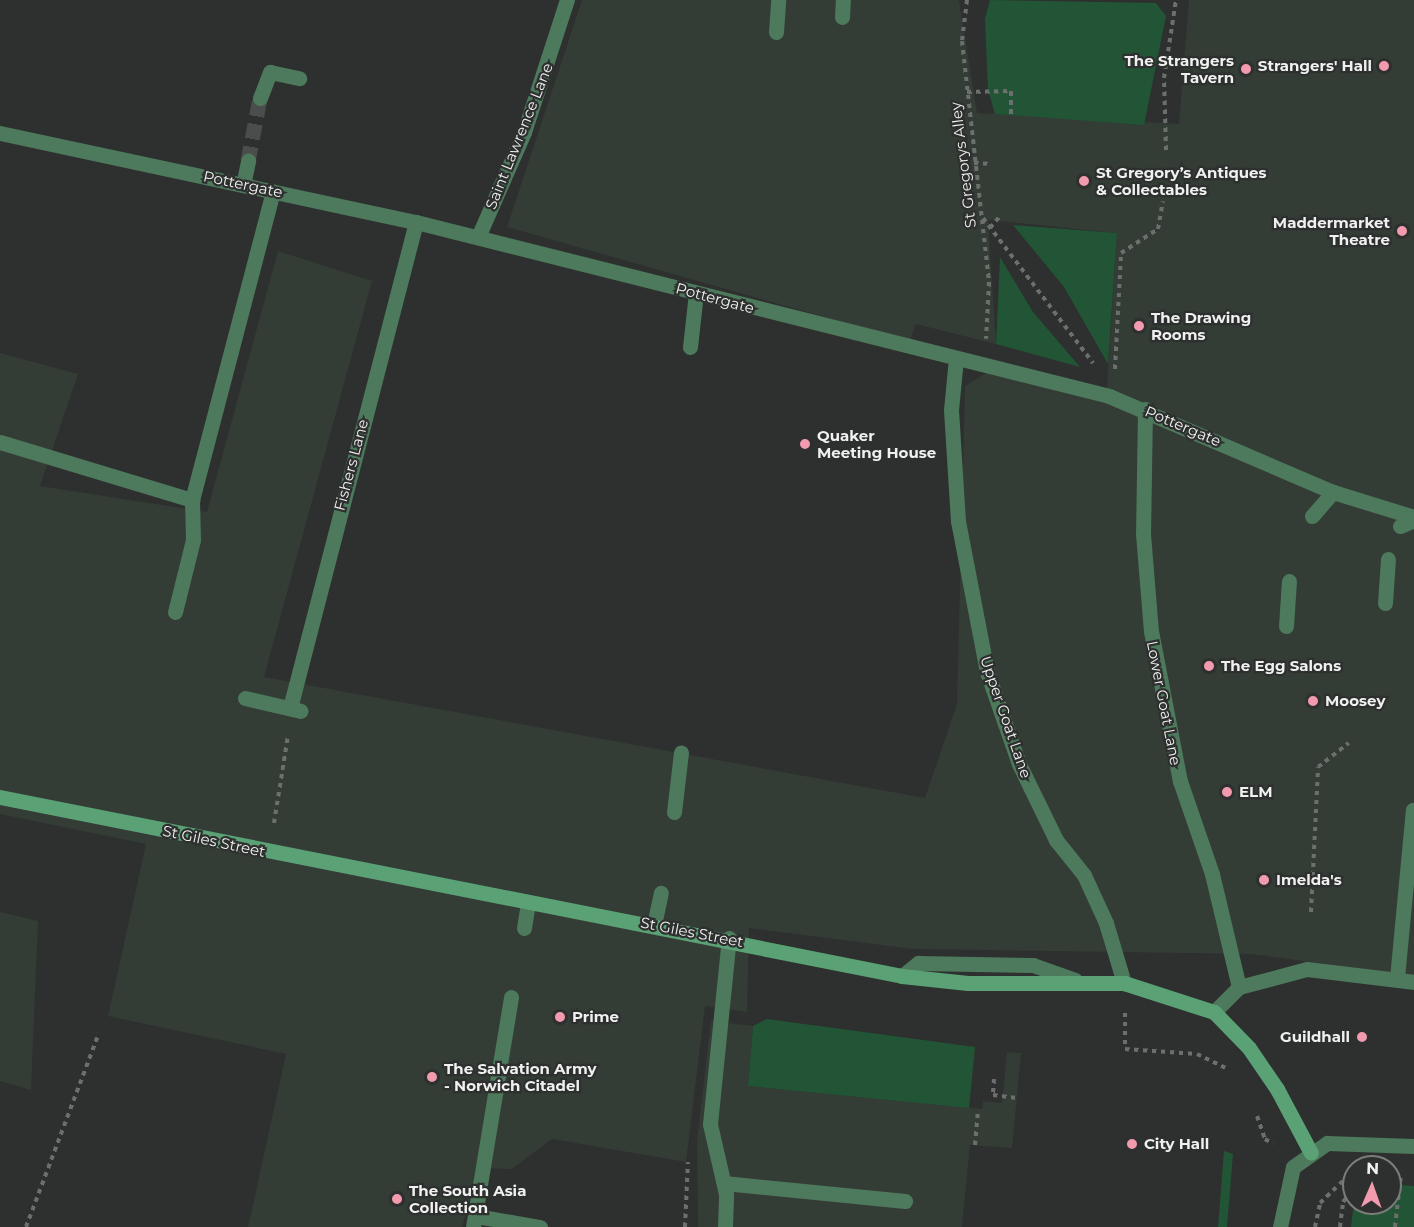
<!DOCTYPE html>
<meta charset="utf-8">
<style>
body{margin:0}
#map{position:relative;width:1414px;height:1227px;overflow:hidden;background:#2d302e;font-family:Montserrat,sans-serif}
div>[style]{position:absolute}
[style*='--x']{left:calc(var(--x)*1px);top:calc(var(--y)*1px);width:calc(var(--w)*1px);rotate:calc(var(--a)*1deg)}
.built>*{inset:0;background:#343c36}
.green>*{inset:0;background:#215536}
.street-tunnel>*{height:15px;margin-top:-7.5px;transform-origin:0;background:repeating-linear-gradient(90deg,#4a4d4b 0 15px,transparent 0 23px)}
.path>*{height:4px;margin-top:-2px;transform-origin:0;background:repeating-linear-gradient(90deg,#6c6f6d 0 4.5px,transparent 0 9px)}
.lane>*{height:15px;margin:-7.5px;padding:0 7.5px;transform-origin:7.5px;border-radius:7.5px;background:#4d795c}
.street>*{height:15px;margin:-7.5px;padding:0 7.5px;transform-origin:7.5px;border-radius:7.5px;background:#4d795c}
.secondary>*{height:15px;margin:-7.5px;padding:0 7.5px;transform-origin:7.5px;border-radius:7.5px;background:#5aa275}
.dots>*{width:16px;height:16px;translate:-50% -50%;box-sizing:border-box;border:3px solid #2d302e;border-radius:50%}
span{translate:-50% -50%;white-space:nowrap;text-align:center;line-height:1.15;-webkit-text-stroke:4.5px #2d302e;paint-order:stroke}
.poi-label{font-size:15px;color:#eff0ef;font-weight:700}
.right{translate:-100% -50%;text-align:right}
.left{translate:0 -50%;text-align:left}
.street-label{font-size:15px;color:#eff0ef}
.north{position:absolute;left:1342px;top:1155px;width:60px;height:60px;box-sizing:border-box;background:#2d302e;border:2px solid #7b7d7b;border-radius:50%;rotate:2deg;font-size:16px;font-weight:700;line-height:24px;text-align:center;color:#eff0ef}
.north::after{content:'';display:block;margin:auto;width:21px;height:27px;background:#f29aae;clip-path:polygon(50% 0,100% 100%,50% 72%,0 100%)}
</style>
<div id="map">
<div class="built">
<div style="clip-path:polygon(582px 0,959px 0,977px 113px,1179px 124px,1189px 0,1414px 0,1414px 976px,1252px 954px,913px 949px,749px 928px,747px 1012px,705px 1006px,686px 1162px,552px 1139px,512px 1169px,480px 1168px,462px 1227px,248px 1227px,286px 1054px,108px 1016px,146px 844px,0 814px,0 353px,78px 374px,40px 486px,207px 512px,278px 251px,372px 281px,264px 677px,925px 798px,957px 704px,965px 386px,998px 366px,1107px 388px,1117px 233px,988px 220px,996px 344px,916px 324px,910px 341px,507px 227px)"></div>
<div style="clip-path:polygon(0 912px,38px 921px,31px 1090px,0 1081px)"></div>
<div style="clip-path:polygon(711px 1021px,753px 1026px,748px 1086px,982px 1109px,983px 1101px,1002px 1103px,1007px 1052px,1021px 1053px,1012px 1148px,970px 1145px,962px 1227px,698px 1227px,697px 1141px)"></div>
</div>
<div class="green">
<div style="clip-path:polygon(990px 0,1156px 3px,1166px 16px,1144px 125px,995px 114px,988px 90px,985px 19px)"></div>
<div style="clip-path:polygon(1013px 225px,1117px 233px,1108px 364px,1064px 287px)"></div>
<div style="clip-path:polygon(1000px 257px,1033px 312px,1080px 367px,996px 344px)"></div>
<div style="clip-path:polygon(767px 1019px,975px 1047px,969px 1108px,748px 1086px,753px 1026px)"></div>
<div style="clip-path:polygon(1224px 1151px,1233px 1154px,1227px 1227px,1218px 1227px)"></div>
<div style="clip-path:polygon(1390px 1184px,1414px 1186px,1414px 1227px,1351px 1227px,1354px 1203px,1390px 1203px)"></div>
</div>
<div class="street-tunnel">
<div style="--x:248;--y:161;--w:64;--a:-79.2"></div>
</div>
<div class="path">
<div style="--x:967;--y:0;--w:41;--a:97"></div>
<div style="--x:962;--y:41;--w:243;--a:83.6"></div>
<div style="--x:989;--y:282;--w:57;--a:93"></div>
<div style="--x:967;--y:92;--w:44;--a:-1.3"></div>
<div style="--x:1011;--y:91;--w:24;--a:90"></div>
<div style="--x:1166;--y:150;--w:72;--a:-91.6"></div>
<div style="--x:1164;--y:78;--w:79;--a:-81.3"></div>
<div style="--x:974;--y:163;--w:18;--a:3"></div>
<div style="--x:983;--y:218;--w:182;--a:52.8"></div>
<div style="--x:990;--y:228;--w:16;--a:-50"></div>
<div style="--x:1115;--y:369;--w:116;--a:-87"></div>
<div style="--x:1121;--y:253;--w:44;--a:-33"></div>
<div style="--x:1158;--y:229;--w:28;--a:-80"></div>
<div style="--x:274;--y:823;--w:88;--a:-80.9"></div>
<div style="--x:1311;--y:912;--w:145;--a:-87.2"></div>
<div style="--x:1318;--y:767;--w:39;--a:-38"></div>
<div style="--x:1125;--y:1013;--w:36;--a:90"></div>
<div style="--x:1125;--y:1049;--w:72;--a:4"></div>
<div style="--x:1197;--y:1054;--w:34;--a:26"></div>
<div style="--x:994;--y:1079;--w:16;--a:94"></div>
<div style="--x:993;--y:1095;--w:24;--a:7"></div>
<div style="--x:1257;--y:1116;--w:24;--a:71"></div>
<div style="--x:1265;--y:1139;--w:9;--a:32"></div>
<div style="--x:975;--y:1145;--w:36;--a:-85"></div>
<div style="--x:26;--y:1227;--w:207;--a:-69.4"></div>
<div style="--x:685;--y:1227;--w:65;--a:-87.4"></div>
<div style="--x:1315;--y:1227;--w:25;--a:-78"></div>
<div style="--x:1320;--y:1203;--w:43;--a:-44.1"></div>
<div style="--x:1340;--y:1227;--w:25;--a:-83"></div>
<div style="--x:1343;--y:1202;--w:18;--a:-52"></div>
<div style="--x:1395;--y:1227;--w:53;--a:-83.5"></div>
</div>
<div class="lane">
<div style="--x:842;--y:17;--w:17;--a:-87"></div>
<div style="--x:776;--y:32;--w:32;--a:-86"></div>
<div style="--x:690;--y:347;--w:54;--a:-83.7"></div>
<div style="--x:0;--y:442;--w:201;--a:16.8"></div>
<div style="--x:1312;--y:516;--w:32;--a:-49"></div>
<div style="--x:1400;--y:526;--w:15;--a:-23"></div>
<div style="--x:1385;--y:603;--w:44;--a:-86.1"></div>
<div style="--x:175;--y:612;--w:74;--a:-76"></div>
<div style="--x:193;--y:540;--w:40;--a:-91.4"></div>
<div style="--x:192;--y:500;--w:319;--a:-75.3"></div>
<div style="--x:1286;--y:626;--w:45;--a:-86.2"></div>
<div style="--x:674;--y:812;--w:60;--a:-83.3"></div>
<div style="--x:654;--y:925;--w:33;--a:-78"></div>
<div style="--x:524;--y:928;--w:26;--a:-81"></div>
<div style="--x:902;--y:976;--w:21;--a:-39"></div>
<div style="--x:918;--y:963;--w:115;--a:1"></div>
<div style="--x:1033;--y:965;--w:45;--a:19.7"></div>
<div style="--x:724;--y:1183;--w:182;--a:5.7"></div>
<div style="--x:476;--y:1216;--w:65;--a:9.8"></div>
<div style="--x:473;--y:1227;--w:233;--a:-80.6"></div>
<div style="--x:725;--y:1227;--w:33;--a:-88"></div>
<div style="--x:726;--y:1194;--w:72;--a:-102.9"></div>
<div style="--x:710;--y:1124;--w:187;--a:-84.2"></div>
</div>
<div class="street">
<div style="--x:260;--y:98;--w:28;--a:-69"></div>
<div style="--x:270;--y:72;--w:30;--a:12"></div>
<div style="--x:0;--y:133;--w:425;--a:12.1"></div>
<div style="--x:416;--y:222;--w:715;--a:14.09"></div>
<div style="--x:1109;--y:396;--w:244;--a:23.2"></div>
<div style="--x:1333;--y:492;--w:85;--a:17.2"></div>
<div style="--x:243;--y:185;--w:25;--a:-78"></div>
<div style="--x:478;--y:237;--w:115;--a:-66.3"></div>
<div style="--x:524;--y:132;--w:139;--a:-72"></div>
<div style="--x:956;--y:358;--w:52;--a:95.5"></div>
<div style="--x:951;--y:410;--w:111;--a:86.4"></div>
<div style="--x:958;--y:521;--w:154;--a:79.1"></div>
<div style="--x:987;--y:672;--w:97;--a:70.8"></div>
<div style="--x:1019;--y:764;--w:85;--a:64"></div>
<div style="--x:1056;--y:840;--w:45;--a:51.3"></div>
<div style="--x:1084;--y:875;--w:53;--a:65.4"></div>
<div style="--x:1106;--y:923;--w:63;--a:73.3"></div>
<div style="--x:1145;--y:409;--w:125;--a:90.9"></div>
<div style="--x:1143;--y:534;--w:97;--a:85.3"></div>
<div style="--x:1151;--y:631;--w:153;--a:79.1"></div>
<div style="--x:1180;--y:781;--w:98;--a:71"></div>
<div style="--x:1212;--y:874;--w:116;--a:76.6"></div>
<div style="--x:245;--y:698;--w:57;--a:13.1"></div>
<div style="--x:290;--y:708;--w:502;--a:-75.47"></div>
<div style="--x:1397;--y:978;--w:169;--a:-84.6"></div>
<div style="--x:1214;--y:1012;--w:35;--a:-45"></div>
<div style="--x:1239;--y:987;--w:70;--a:-14.8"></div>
<div style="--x:1307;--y:969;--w:108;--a:6.9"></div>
<div style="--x:1280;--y:1227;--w:61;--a:-77.8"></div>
<div style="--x:1293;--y:1167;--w:42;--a:-35.2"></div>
<div style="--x:1327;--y:1143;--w:87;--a:2"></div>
</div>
<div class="secondary">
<div style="--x:0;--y:797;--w:920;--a:11.22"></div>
<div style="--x:902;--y:976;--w:66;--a:6.1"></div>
<div style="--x:968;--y:983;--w:156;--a:0"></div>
<div style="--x:1124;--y:983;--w:95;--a:17.9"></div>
<div style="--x:1214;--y:1012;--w:50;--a:45.8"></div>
<div style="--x:1249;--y:1048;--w:50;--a:55.7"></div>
<div style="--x:1277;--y:1089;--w:72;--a:62"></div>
</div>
<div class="dots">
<div style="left:1384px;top:66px;background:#f29aae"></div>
<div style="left:1246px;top:69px;background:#f29aae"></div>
<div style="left:1084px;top:181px;background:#f29aae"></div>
<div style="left:1402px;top:231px;background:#f29aae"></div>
<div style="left:1139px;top:326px;background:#f29aae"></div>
<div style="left:805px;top:444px;background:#f29aae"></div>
<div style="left:1209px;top:666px;background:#f29aae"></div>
<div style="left:1313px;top:701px;background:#f29aae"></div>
<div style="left:1227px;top:792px;background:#f29aae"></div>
<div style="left:1264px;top:880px;background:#f29aae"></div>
<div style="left:560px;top:1017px;background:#f29aae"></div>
<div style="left:1362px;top:1037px;background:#f29aae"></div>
<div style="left:432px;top:1077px;background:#f29aae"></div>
<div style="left:1132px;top:1144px;background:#f29aae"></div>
<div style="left:397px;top:1199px;background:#f29aae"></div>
</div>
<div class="poi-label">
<span class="right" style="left:1234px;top:69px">The Strangers<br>Tavern</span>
<span class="right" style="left:1372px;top:66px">Strangers' Hall</span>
<span class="left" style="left:1096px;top:181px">St Gregory’s Antiques<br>&amp; Collectables</span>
<span class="right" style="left:1390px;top:231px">Maddermarket<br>Theatre</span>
<span class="left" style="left:1151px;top:326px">The Drawing<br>Rooms</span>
<span class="left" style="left:817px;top:444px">Quaker<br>Meeting House</span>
<span class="left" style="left:1221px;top:666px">The Egg Salons</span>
<span class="left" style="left:1325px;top:701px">Moosey</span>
<span class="left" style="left:1239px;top:792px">ELM</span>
<span class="left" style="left:1276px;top:880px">Imelda's</span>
<span class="left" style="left:572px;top:1017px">Prime</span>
<span class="right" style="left:1350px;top:1037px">Guildhall</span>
<span class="left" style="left:444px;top:1077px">The Salvation Army<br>- Norwich Citadel</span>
<span class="left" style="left:1144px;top:1144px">City Hall</span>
<span class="left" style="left:409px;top:1199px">The South Asia<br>Collection</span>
</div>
<div class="street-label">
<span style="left:519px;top:136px;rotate:-68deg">Saint Lawrence Lane</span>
<span style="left:963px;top:165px;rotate:-97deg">St Gregorys Alley</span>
<span style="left:243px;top:184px;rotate:12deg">Pottergate</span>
<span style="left:715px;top:298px;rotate:15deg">Pottergate</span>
<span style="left:1183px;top:426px;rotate:23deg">Pottergate</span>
<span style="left:351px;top:465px;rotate:-75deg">Fishers Lane</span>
<span style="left:1164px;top:703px;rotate:79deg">Lower Goat Lane</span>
<span style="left:1006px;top:717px;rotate:71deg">Upper Goat Lane</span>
<span style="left:214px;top:841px;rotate:12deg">St Giles Street</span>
<span style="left:692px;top:932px;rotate:11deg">St Giles Street</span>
</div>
<div class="north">N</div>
</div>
